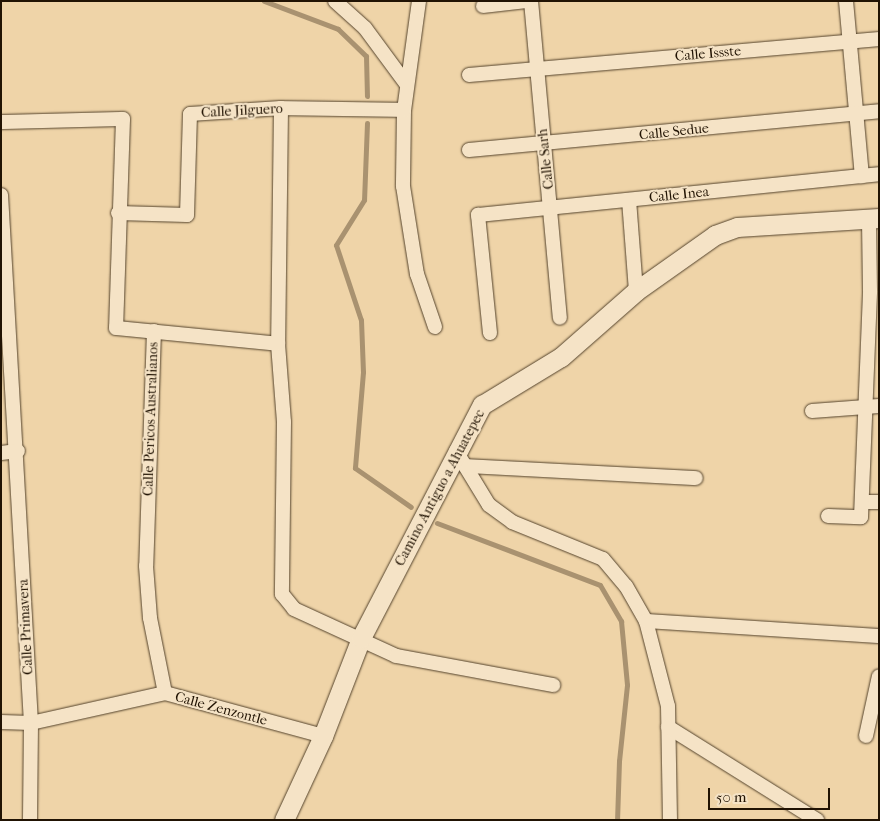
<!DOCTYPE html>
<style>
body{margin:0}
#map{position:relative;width:880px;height:821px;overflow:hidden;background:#efd4a8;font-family:"IM FELL French Canon",serif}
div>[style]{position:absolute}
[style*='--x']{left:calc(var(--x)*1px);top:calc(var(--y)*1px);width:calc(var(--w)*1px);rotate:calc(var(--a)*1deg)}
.stream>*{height:5px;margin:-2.5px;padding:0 2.5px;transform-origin:2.5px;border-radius:2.5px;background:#a99270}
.roads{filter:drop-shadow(0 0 1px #54432c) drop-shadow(0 0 1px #54432c)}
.street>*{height:14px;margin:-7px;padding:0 7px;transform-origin:7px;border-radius:7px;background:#f5e3c6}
.secondary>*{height:19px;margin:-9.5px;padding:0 9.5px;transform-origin:9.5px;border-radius:9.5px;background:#f5e3c6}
span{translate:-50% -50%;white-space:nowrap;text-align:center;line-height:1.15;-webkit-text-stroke:4px #f5e3c6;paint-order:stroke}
.street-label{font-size:14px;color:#211303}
.frame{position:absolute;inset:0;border:2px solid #211303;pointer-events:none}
.scale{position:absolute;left:708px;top:788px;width:122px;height:22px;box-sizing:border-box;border:2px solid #211303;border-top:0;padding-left:6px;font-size:15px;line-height:18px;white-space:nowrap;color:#211303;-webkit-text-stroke:4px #f5e3c6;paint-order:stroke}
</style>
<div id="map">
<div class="stream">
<div style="--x:264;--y:1;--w:79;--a:20.7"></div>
<div style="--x:338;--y:29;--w:39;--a:44"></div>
<div style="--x:366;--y:56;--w:40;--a:88.6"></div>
<div style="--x:367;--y:123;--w:77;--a:92.2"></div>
<div style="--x:364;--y:200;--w:53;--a:121.9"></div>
<div style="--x:336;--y:245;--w:79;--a:71.6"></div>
<div style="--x:361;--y:320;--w:52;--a:87.8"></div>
<div style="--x:363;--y:372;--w:96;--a:94.8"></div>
<div style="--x:355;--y:468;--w:68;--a:34.9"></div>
<div style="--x:437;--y:523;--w:174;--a:20.8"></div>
<div style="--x:600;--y:585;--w:42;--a:59.7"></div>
<div style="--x:621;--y:621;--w:64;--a:84.6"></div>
<div style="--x:627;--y:685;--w:76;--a:96"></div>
<div style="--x:619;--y:761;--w:59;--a:91.9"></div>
</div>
<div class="roads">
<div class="street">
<div style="--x:335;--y:1;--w:40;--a:42"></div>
<div style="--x:365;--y:28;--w:71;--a:53.6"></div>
<div style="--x:419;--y:1;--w:110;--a:97.8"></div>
<div style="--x:404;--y:110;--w:76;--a:90.8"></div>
<div style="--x:403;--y:186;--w:89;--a:81"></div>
<div style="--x:417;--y:274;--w:56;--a:71.2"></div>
<div style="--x:531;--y:1;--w:318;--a:84.8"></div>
<div style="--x:846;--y:1;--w:176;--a:84.8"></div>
<div style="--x:483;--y:6;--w:43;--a:-6.6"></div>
<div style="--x:469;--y:75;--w:412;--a:-5"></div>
<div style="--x:281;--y:108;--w:236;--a:90.7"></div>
<div style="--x:278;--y:344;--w:78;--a:85.6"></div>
<div style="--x:284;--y:422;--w:172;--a:90.7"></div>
<div style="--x:282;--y:594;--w:19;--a:51"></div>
<div style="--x:294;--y:609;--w:112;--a:24.7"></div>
<div style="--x:396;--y:656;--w:160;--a:10.5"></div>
<div style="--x:1;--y:122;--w:122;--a:-1.4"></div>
<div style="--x:123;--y:119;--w:209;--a:91.9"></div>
<div style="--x:116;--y:328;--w:163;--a:5.6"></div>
<div style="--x:469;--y:150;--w:412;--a:-5.4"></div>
<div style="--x:1;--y:195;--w:529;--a:86.75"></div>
<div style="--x:31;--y:723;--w:97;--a:90.6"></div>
<div style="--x:629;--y:200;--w:91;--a:85.6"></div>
<div style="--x:118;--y:213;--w:69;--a:1.7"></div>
<div style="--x:187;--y:215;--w:101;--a:-88.3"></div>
<div style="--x:190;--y:114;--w:91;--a:-3.8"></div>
<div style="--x:281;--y:108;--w:123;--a:0.9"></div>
<div style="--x:154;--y:331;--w:235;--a:91.9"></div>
<div style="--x:146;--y:566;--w:52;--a:85.6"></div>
<div style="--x:150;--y:618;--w:76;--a:78.7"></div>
<div style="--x:490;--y:333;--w:119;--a:-95.8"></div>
<div style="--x:478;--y:215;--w:403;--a:-5.8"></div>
<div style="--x:812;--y:411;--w:67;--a:-4.3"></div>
<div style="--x:456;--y:451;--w:63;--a:58.6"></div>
<div style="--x:489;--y:505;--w:29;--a:36"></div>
<div style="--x:512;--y:522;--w:98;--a:22.1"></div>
<div style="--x:603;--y:559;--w:35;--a:50"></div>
<div style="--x:626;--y:586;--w:40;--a:60.3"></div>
<div style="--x:646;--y:621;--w:88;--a:75.5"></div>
<div style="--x:668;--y:706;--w:114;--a:89"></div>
<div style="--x:1;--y:453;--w:17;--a:-7"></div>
<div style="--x:466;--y:466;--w:230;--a:3"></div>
<div style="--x:862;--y:502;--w:17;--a:0"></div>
<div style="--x:828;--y:516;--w:33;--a:2"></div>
<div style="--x:861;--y:517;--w:226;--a:-87.7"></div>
<div style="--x:870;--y:291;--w:72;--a:-90.8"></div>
<div style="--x:646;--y:621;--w:233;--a:3.7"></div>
<div style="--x:1;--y:722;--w:30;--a:2"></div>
<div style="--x:31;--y:723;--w:137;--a:-12.6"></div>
<div style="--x:165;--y:693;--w:164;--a:15.2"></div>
<div style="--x:668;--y:727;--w:176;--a:32"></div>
<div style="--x:866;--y:736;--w:61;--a:-77.8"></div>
</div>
<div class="secondary">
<div style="--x:284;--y:820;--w:93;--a:-65.1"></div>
<div style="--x:323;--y:736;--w:105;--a:-68.8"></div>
<div style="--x:361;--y:638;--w:263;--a:-62.6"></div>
<div style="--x:482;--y:405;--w:92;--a:-31.3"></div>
<div style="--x:561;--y:357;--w:100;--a:-41.3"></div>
<div style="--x:636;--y:291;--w:97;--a:-35.3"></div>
<div style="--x:715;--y:235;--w:23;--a:-20"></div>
<div style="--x:737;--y:227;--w:142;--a:-3.6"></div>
</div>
</div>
<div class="street-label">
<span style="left:708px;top:54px;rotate:-5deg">Calle Issste</span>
<span style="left:242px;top:111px;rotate:-3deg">Calle Jilguero</span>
<span style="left:674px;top:132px;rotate:-6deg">Calle Sedue</span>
<span style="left:546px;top:159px;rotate:-96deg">Calle Sarh</span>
<span style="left:679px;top:195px;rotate:-6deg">Calle Inea</span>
<span style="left:151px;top:419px;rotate:-88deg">Calle Pericos Australianos</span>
<span style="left:440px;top:488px;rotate:-62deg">Camino Antiguo a Ahuatepec</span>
<span style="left:26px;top:627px;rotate:-93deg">Calle Primavera</span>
<span style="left:221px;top:709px;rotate:15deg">Calle Zenzontle</span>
</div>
<div class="frame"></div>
<div class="scale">50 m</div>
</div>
